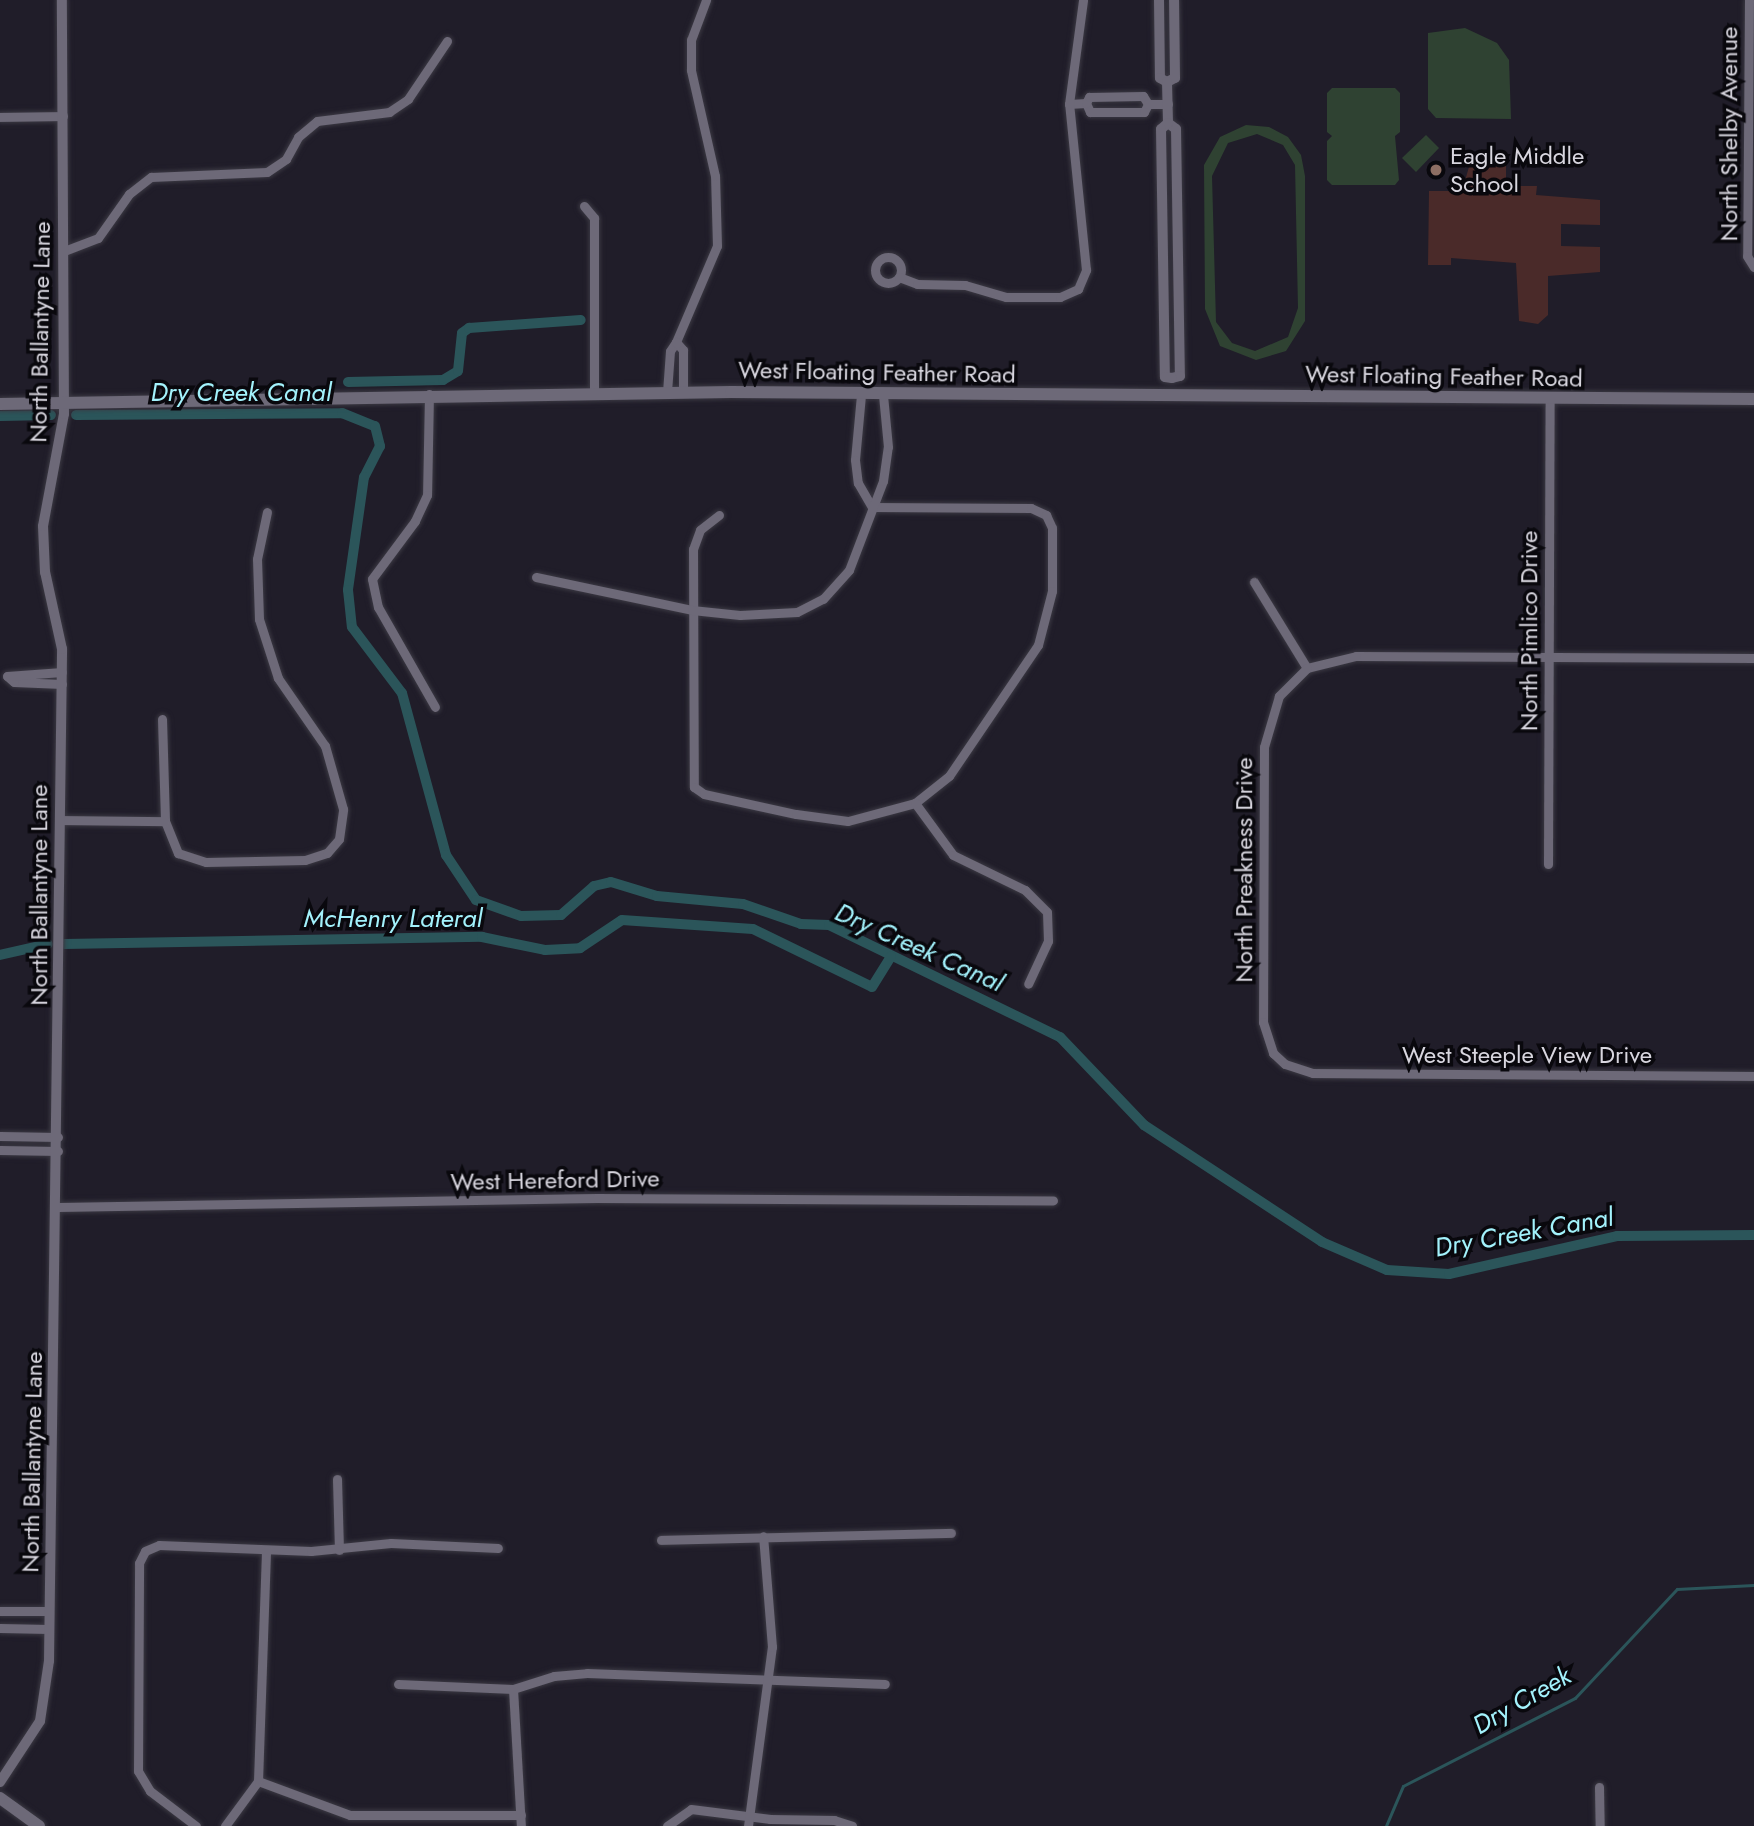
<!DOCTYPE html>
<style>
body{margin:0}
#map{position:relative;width:1754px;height:1826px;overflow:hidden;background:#201d29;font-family:Jost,sans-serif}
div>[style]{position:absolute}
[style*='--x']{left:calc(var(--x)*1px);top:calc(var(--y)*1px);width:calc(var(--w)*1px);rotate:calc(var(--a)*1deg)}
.green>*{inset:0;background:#2f4232}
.stream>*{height:2.5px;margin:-1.25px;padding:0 1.25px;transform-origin:1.25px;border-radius:1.25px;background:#2b555a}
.canal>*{height:10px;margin:-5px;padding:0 5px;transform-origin:5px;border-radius:5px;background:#2b555a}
.building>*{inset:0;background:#4a2a29}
.roads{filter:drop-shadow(0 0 2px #3b3943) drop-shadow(0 0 2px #3b3943)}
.minor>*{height:9px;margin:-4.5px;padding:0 4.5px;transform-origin:4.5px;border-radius:4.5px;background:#6d6978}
.minor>.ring{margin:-4.5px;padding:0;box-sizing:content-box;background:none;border:9px solid #6d6978;border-radius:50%}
.tertiary>*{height:10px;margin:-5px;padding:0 5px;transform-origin:5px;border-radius:5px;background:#6d6978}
.secondary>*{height:12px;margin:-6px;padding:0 6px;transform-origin:6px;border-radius:6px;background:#6d6978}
.dots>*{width:19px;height:19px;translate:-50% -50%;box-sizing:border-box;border:4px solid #09080d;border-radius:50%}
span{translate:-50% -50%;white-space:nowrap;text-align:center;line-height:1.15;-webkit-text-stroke:7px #09080d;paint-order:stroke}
.street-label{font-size:24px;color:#d8d6df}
.poi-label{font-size:24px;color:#d8d6df}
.left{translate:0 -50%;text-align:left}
.water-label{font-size:26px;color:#a3f2fc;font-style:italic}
</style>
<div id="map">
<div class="green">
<div style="clip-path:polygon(1465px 28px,1497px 43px,1509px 60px,1511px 119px,1436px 118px,1428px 109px,1428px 33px)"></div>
<div style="clip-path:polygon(1332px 88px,1395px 88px,1400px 93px,1400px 132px,1395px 136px,1399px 180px,1395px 185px,1332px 185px,1327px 180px,1327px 141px,1332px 136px,1327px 132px,1327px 93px)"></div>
<div style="clip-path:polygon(evenodd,1246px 125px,1269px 127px,1288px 137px,1301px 155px,1305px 176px,1305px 321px,1286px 351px,1256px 360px,1220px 346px,1205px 309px,1204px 165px,1220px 137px,1246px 125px,1257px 134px,1283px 145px,1295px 165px,1298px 308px,1288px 337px,1255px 351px,1232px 343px,1216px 322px,1212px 176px,1228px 143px,1257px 134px)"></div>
<div style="clip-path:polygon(1426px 135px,1439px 148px,1416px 172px,1402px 158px)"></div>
</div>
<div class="stream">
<div style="--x:1386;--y:1826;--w:43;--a:-67"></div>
<div style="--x:1403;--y:1786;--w:193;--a:-27.1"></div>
<div style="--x:1575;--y:1698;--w:149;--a:-46.9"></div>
<div style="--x:1677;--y:1589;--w:77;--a:-3"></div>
</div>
<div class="canal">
<div style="--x:348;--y:382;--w:95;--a:-1.2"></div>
<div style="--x:443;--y:380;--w:17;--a:-31"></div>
<div style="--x:458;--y:371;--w:38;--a:-84"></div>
<div style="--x:462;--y:333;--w:9;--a:-36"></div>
<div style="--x:469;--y:328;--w:112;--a:-4.1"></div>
<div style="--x:76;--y:415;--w:266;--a:-0.4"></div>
<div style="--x:342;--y:413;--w:35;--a:22"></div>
<div style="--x:375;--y:426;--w:21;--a:76"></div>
<div style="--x:380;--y:446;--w:35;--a:117"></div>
<div style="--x:364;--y:477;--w:114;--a:98.1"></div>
<div style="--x:348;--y:590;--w:37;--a:84"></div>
<div style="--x:352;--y:627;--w:83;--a:52.9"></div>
<div style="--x:402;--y:693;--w:168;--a:74.8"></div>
<div style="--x:446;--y:855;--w:54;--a:56.3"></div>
<div style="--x:476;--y:900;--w:48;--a:19.6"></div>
<div style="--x:521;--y:916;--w:40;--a:-1.4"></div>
<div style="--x:561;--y:915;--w:44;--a:-41.3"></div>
<div style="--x:594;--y:886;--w:17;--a:-13"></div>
<div style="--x:611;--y:882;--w:48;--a:16.9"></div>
<div style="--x:657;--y:896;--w:86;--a:5.3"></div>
<div style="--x:743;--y:904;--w:61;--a:19"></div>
<div style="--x:801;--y:924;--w:28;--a:2"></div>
<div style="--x:829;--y:925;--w:257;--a:25.9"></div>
<div style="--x:1060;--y:1037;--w:122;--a:46.3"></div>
<div style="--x:1144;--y:1125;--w:213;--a:33.3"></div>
<div style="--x:1322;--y:1242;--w:71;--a:23.3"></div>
<div style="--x:1387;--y:1270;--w:62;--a:3.7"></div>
<div style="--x:1449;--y:1274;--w:172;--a:-12.7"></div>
<div style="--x:1617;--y:1236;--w:137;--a:-0.4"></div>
<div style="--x:0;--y:416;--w:51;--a:-1.1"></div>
<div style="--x:64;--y:944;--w:418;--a:-1"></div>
<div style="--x:482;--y:937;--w:64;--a:11.7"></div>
<div style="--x:545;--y:950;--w:35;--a:-3"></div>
<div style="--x:580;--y:948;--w:50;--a:-33.7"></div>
<div style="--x:622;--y:920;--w:131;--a:3.9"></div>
<div style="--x:753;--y:929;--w:132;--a:26"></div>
<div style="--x:872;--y:987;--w:36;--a:-58"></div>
<div style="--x:0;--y:955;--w:49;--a:-12.9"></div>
</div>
<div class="building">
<div style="clip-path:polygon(1471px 160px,1500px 160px,1506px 166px,1506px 186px,1537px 186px,1536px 195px,1600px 200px,1600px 225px,1561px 224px,1561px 246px,1600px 247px,1600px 272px,1548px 276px,1548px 315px,1538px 324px,1519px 321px,1516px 263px,1451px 258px,1451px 265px,1428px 265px,1429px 191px,1462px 191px)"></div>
</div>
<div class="roads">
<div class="minor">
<div style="--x:1749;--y:0;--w:256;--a:90.4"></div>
<div style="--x:1747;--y:256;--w:13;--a:58"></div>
<div style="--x:1086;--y:103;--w:10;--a:66"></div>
<div style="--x:1090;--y:112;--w:54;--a:0"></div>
<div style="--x:1144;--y:112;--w:9;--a:-63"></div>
<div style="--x:1069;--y:104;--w:17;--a:-3"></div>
<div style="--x:1086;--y:103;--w:7;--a:-63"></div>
<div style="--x:1089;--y:97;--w:54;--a:-1.1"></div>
<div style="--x:1143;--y:96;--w:9;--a:58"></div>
<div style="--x:1148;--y:104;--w:20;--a:0"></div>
<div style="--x:0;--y:117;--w:63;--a:-0.9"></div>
<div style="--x:584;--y:206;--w:16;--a:50"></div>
<div style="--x:594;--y:218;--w:176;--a:90"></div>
<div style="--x:64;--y:251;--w:36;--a:-21"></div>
<div style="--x:98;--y:238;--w:54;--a:-54.8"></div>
<div style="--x:129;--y:194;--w:28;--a:-38"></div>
<div style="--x:151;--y:177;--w:116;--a:-2.5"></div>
<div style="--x:267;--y:172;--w:23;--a:-34"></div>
<div style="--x:286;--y:159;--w:25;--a:-61"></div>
<div style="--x:298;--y:137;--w:25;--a:-40"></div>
<div style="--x:317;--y:121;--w:73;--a:-7.1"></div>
<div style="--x:389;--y:112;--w:23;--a:-34"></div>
<div style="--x:408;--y:99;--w:70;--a:-56.1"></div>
<div class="ring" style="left:875px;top:257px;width:17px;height:17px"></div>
<div style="--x:899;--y:277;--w:19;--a:21"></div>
<div style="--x:917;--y:284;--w:48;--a:1.2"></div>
<div style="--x:965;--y:285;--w:43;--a:16.3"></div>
<div style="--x:1006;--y:297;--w:54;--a:0"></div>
<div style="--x:1060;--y:297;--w:20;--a:-24"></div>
<div style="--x:1078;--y:289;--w:21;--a:-67"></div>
<div style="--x:1086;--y:270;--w:167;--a:-95.8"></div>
<div style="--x:1069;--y:104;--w:105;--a:-82.3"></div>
<div style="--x:676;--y:342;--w:104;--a:-66.9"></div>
<div style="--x:717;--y:246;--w:70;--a:-91.6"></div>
<div style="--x:715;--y:176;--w:109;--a:-102.8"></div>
<div style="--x:691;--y:70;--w:30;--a:-90"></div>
<div style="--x:691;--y:40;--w:43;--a:-69.4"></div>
<div style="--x:667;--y:392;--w:41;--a:-85.8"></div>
<div style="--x:670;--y:351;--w:11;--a:-56"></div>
<div style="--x:676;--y:342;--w:11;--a:49"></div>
<div style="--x:683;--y:350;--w:42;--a:90"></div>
<div style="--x:429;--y:394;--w:101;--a:91.1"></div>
<div style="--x:427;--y:495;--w:29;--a:115"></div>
<div style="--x:415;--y:521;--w:72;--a:126.6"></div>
<div style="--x:372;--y:579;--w:29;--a:78"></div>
<div style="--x:378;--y:607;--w:115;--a:60.3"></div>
<div style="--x:861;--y:395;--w:65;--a:95.3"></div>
<div style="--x:855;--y:460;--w:23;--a:83"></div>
<div style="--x:858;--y:483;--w:28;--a:60"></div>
<div style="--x:872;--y:507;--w:159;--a:0.4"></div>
<div style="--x:1031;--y:508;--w:17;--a:25"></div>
<div style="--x:1046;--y:515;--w:14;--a:65"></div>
<div style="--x:1052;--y:528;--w:63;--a:90"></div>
<div style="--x:1052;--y:591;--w:56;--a:104.5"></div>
<div style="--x:1038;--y:645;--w:158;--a:124.2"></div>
<div style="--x:949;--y:776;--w:43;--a:141.5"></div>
<div style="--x:719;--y:515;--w:24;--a:142"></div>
<div style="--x:700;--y:530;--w:20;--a:110"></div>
<div style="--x:693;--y:549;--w:238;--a:89.8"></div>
<div style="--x:694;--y:787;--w:12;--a:35"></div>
<div style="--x:704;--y:794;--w:94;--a:12.3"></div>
<div style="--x:796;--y:814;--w:52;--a:7.7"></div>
<div style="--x:848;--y:821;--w:69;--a:-15"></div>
<div style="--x:915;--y:803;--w:64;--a:53.8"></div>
<div style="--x:953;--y:855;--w:80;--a:25.9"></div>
<div style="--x:1025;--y:890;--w:31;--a:45"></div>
<div style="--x:1047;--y:912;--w:29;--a:88"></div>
<div style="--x:1048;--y:941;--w:47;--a:114.9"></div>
<div style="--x:536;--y:577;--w:159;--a:11.9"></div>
<div style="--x:692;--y:610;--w:48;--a:5.9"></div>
<div style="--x:740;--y:615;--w:57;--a:-3"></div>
<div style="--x:797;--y:612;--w:29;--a:-27"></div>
<div style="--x:823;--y:599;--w:39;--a:-48"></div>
<div style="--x:849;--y:570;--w:95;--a:-69.1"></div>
<div style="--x:883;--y:481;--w:34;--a:-82"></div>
<div style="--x:888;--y:447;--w:52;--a:-95.5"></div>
<div style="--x:1254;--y:582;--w:101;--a:58.4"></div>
<div style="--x:1754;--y:658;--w:398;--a:-179.7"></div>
<div style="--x:1356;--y:656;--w:50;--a:166.2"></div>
<div style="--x:1307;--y:668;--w:40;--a:135"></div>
<div style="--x:1279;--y:696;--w:53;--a:106.4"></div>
<div style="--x:1264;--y:747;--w:275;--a:90.2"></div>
<div style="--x:1263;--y:1022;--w:33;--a:72"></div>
<div style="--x:1273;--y:1053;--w:16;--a:43"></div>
<div style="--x:1285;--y:1064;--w:29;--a:18"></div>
<div style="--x:1313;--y:1073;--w:441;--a:0.4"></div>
<div style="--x:62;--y:684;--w:48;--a:-177.6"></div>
<div style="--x:14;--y:682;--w:9;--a:-139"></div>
<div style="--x:7;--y:676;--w:55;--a:-4.2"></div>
<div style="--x:162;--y:719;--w:102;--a:88.3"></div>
<div style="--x:165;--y:821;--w:35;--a:68"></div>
<div style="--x:178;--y:853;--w:29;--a:18"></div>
<div style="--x:206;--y:862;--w:99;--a:-1.2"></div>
<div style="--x:305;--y:860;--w:23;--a:-18"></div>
<div style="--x:327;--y:853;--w:18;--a:-49"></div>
<div style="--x:339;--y:839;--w:30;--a:-82"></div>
<div style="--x:343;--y:809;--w:66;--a:-105.9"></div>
<div style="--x:325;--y:746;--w:83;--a:-124.7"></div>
<div style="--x:278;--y:678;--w:62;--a:-107.9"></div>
<div style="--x:259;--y:619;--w:60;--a:-91.9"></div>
<div style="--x:257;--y:559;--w:48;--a:-78"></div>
<div style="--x:61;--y:820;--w:104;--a:0.6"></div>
<div style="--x:1548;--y:864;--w:466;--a:-89.8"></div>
<div style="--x:0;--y:1136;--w:58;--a:1"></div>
<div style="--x:0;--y:1150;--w:58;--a:1"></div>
<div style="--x:58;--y:1207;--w:539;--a:-0.96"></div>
<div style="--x:597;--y:1198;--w:456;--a:0.3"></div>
<div style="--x:337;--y:1479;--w:71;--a:88.4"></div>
<div style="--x:661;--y:1540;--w:290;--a:-1.4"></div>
<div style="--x:0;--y:1611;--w:49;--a:0"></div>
<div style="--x:0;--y:1628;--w:49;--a:1.2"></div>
<div style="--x:398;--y:1684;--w:115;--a:2.5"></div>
<div style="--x:513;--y:1689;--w:43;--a:-17.6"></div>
<div style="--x:554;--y:1676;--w:33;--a:-5"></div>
<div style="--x:587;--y:1673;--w:298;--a:2.1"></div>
<div style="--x:513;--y:1689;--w:137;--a:86.7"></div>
<div style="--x:258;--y:1781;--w:98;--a:20.3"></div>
<div style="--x:350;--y:1815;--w:171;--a:0"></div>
<div style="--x:1599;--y:1787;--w:39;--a:89"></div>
<div style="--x:196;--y:1826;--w:58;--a:-142.7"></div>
<div style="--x:150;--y:1791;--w:23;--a:-121"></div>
<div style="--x:138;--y:1771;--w:208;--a:-89.7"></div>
<div style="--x:139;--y:1563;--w:13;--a:-63"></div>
<div style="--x:145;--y:1551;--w:15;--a:-23"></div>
<div style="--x:159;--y:1545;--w:152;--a:2.3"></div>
<div style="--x:311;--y:1551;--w:80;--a:-5.7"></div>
<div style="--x:391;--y:1543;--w:107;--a:2.7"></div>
<div style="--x:225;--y:1826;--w:56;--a:-53.7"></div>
<div style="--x:258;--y:1781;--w:231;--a:-88"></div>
<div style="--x:667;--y:1826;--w:29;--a:-35"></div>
<div style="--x:691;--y:1809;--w:80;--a:7.2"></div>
<div style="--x:770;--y:1819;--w:64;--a:0.9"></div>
<div style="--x:834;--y:1820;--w:19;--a:18"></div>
<div style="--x:748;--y:1826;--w:181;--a:-82.4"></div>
<div style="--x:772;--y:1647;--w:111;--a:-94.6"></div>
</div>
<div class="tertiary">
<div style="--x:1159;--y:0;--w:78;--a:89.3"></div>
<div style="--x:1160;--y:78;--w:8;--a:30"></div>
<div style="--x:1167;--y:82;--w:9;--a:-27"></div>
<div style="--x:1175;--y:78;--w:78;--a:-90.7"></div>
<div style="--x:1167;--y:82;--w:41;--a:88.6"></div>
<div style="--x:1168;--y:123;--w:10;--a:37"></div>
<div style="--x:1176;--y:129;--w:247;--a:89.1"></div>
<div style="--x:1180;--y:376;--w:8;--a:166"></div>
<div style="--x:1168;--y:123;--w:9;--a:139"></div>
<div style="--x:1161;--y:129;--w:248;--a:89.1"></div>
<div style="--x:1165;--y:377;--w:7;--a:8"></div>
<div style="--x:0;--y:1782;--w:73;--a:-56.7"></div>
<div style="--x:40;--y:1721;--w:61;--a:-81.5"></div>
<div style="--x:49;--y:1661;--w:1012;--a:-89.26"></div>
<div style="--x:62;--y:649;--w:79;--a:-102.4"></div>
<div style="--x:45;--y:572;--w:46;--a:-92.5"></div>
<div style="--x:43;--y:526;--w:114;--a:-79.4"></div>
<div style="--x:64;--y:414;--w:414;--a:-90.3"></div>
</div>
<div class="secondary">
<div style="--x:0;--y:404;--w:731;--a:-0.94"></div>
<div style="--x:731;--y:392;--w:1023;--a:0.39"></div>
<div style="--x:0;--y:1798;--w:48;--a:35.7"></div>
</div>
</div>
<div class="dots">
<div style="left:1436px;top:170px;background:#8d6e63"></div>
</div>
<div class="street-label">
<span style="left:1729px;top:134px;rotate:-90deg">North Shelby Avenue</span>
<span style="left:40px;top:332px;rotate:-89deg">North Ballantyne Lane</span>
<span style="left:877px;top:372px;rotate:1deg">West Floating Feather Road</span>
<span style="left:1444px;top:376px;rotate:1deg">West Floating Feather Road</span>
<span style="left:1529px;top:631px;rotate:-90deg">North Pimlico Drive</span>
<span style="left:1244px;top:870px;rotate:-90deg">North Preakness Drive</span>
<span style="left:39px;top:895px;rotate:-90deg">North Ballantyne Lane</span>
<span style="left:1527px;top:1055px">West Steeple View Drive</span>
<span style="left:555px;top:1180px;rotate:-1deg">West Hereford Drive</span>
<span style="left:32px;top:1462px;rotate:-89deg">North Ballantyne Lane</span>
</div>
<div class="poi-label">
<span class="left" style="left:1450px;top:170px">Eagle Middle<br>School</span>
</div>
<div class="water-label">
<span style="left:241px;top:393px">Dry Creek Canal</span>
<span style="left:393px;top:919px">McHenry Lateral</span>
<span style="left:919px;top:948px;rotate:24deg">Dry Creek Canal</span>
<span style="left:1524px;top:1233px;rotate:-10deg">Dry Creek Canal</span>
<span style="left:1522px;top:1701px;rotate:-30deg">Dry Creek</span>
</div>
</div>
